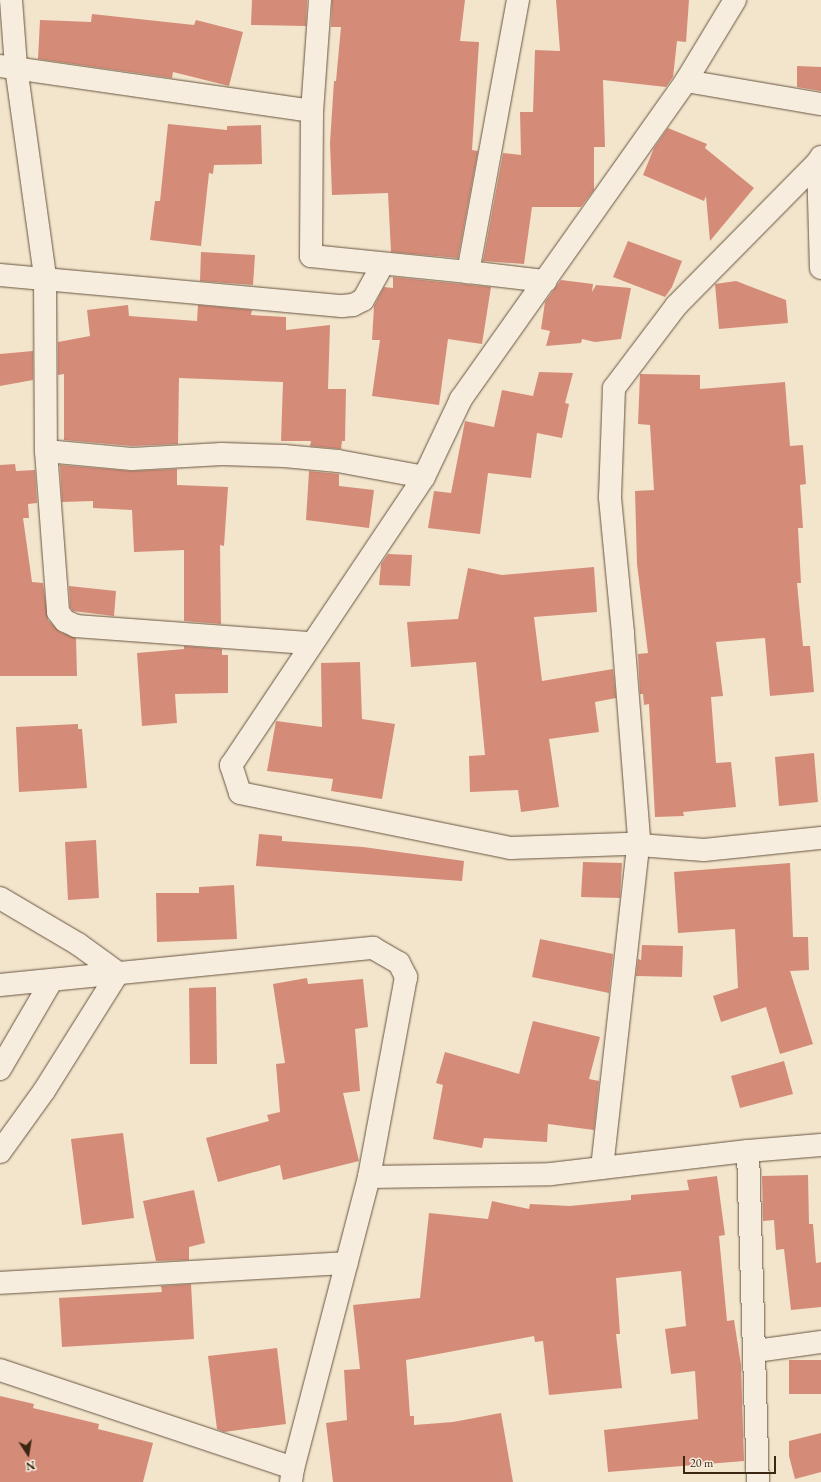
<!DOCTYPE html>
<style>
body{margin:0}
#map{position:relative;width:821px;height:1482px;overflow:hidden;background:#f3e4cc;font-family:"EB Garamond",serif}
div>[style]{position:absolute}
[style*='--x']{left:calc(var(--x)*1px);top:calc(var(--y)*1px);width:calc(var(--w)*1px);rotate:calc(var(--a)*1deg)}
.building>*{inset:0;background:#d48c78}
.roads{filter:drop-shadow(0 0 1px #685640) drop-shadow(0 0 1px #685640)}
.minor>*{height:22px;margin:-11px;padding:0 11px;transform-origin:11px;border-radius:11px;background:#f7edde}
span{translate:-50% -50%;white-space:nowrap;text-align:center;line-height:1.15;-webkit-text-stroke:3px #f7edde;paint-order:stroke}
.north{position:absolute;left:8px;top:1434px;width:40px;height:40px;-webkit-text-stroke:3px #f7edde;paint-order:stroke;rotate:168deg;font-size:11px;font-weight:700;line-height:16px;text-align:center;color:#3a2611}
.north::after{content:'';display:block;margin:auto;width:14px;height:18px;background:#3a2611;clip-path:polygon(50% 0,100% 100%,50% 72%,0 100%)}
.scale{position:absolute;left:683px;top:1456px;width:93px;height:18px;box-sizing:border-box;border:2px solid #3a2611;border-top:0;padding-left:5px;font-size:12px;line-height:14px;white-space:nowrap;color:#3a2611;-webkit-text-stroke:3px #f7edde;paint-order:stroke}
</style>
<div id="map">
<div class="building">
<div style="clip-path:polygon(252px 0,307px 0,306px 26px,251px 25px)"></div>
<div style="clip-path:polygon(332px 0,465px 0,460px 41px,479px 42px,472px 150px,478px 151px,458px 258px,391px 252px,388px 193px,332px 195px,330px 143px,334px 81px,336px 81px,341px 27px,331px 27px)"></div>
<div style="clip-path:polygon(556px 0,689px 0,686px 42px,677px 41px,673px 77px,666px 87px,603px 80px,605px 147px,594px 147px,594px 190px,581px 207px,532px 207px,524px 264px,483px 261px,503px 153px,521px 155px,520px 112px,533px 112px,535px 50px,560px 51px)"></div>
<div style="clip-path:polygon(92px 14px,194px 25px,196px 20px,243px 32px,229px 86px,173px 72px,172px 78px,38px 59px,40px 20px,91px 22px)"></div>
<div style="clip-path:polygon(797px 66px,821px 67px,821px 91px,797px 87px)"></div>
<div style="clip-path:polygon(168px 124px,227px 130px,227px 126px,261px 125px,262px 164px,214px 165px,213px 174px,209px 173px,201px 246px,150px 240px,155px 201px,160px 201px)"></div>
<div style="clip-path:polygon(668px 128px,707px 144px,705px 148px,754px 188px,710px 241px,706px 196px,704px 201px,643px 175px,654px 148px)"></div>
<div style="clip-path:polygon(628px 241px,682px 261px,672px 287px,665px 297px,613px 277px)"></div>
<div style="clip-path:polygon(201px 252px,255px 255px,253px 285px,200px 281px)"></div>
<div style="clip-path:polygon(393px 277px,491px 287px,482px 344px,448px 339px,439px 405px,372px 396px,380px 340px,372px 340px,374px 306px,384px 287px,393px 288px)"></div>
<div style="clip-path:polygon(561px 280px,593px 284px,592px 292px,596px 285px,631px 288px,621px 339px,595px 342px,582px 339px,581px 343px,546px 346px,550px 331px,541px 329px,545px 302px)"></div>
<div style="clip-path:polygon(736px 281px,786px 300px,788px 323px,719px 329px,715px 284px)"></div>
<div style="clip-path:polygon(128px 305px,129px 316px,197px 321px,198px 305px,252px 310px,251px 315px,286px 317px,286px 330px,330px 325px,328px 389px,346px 389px,345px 441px,342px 441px,341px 449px,310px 446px,311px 441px,281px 441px,283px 382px,179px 378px,178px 444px,132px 446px,64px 440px,64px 374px,58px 375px,58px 342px,90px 336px,87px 310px)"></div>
<div style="clip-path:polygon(33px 351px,33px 380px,0 386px,0 354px)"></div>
<div style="clip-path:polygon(539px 372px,573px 373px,565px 403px,569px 404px,562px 438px,537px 433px,531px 478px,488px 473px,480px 534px,428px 528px,434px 491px,451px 493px,465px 421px,494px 427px,502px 390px,533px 396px)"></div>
<div style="clip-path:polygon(640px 374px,700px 375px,700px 389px,785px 382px,790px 446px,803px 445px,806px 484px,800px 485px,803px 528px,798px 528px,801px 583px,797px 583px,803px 646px,810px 646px,814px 692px,770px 696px,765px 638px,716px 642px,723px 696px,711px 697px,716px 763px,731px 762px,736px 807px,683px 812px,684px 816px,655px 817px,649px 704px,644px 705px,643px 694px,640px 694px,638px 654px,648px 653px,637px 564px,635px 491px,654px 490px,650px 425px,638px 424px)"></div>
<div style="clip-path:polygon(15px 464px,16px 471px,35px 470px,37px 503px,28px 504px,29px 518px,23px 518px,32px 582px,43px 583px,48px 620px,60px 632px,76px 638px,77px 676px,0 676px,0 465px)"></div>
<div style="clip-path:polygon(60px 465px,131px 471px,177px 469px,177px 485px,228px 487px,224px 546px,220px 545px,221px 624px,184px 621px,184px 550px,134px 552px,132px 510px,93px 508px,93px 501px,62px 502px)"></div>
<div style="clip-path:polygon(309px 471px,339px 474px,339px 486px,374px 490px,369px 528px,306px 520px)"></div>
<div style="clip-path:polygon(388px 554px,412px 555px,410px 586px,379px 585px,381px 564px)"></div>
<div style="clip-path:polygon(594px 567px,597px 612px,534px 617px,542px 681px,613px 669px,616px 698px,595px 702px,599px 732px,549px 739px,559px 807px,521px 812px,518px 790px,470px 792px,469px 756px,485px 755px,476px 662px,411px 667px,407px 622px,458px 619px,468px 568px,502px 575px)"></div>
<div style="clip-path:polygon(69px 586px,116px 591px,114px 616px,73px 611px,70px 607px)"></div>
<div style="clip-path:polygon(184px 646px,222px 649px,222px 655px,228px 655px,228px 693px,175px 694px,177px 723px,142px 726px,137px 653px,184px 649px)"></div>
<div style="clip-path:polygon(360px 662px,362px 719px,395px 724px,382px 799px,331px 791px,333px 779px,267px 771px,276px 721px,322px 727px,321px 663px)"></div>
<div style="clip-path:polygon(78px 724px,78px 729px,82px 729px,87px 788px,19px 792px,16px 727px)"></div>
<div style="clip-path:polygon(814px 753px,818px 802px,779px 806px,775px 757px)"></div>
<div style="clip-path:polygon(259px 834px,282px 836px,282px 841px,363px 847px,464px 861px,462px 881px,256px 866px)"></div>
<div style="clip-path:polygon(96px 840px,99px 898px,68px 900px,65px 842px)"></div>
<div style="clip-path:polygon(583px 862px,622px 863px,620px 898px,581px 897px)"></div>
<div style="clip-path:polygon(790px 863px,793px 937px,808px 937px,809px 970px,790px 971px,813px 1044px,780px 1054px,766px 1007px,721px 1022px,713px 996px,738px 988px,735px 929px,678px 933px,674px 872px)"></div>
<div style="clip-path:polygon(234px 885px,237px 939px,157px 942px,156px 893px,199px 893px,199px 887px)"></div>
<div style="clip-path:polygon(540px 939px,613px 954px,609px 993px,532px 977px)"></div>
<div style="clip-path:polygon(642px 945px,683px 946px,682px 977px,636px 976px,638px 959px,641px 960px)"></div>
<div style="clip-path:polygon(307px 978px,308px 984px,363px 979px,368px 1027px,355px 1029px,360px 1091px,343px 1093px,359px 1161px,283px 1180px,280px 1165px,218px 1182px,206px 1138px,269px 1121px,267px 1115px,280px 1112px,276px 1064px,285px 1063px,273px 984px)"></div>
<div style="clip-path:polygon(216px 987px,217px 1064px,190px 1064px,189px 988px)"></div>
<div style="clip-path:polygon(533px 1021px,600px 1037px,589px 1079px,599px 1081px,594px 1130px,548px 1124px,547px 1142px,484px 1138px,482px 1148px,433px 1139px,443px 1085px,436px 1083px,445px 1052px,519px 1074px)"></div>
<div style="clip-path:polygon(784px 1061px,793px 1094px,740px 1108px,731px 1076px)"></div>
<div style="clip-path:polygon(123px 1133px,134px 1218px,82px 1225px,71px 1139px)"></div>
<div style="clip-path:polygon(808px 1175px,809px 1224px,813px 1224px,816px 1263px,821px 1262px,821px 1307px,791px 1310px,784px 1249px,776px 1250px,774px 1220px,763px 1221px,762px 1176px)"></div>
<div style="clip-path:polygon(717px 1176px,725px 1235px,719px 1236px,727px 1321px,734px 1320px,741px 1365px,744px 1461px,608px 1472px,604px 1430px,698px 1419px,695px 1371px,671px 1374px,665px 1329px,686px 1326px,681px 1271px,616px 1278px,620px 1334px,616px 1334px,622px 1388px,549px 1395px,543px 1341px,535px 1342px,534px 1336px,406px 1360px,410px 1416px,414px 1416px,414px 1425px,453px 1422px,501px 1413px,513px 1482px,333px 1482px,326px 1423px,347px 1420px,344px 1370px,360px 1369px,353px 1305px,420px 1298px,429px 1213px,488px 1219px,492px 1201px,529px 1209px,530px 1204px,570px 1206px,631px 1200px,631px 1195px,689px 1190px,687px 1180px)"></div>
<div style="clip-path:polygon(194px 1190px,205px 1243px,189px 1247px,189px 1260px,156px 1261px,143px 1201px)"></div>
<div style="clip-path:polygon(191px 1284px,194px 1339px,62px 1347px,59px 1298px,162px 1292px,161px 1286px)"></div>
<div style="clip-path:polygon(277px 1348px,286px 1424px,224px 1432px,217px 1429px,208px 1356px)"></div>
<div style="clip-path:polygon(789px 1360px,821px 1360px,821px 1394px,789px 1394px)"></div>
<div style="clip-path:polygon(0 1396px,34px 1404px,33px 1408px,99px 1424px,98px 1429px,153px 1443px,143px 1482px,0 1482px)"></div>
<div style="clip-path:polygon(821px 1433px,821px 1472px,795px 1479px,789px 1456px,789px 1441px)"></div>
</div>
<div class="roads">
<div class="minor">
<div style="--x:11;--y:0;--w:67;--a:85.7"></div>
<div style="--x:16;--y:67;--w:212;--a:82.1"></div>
<div style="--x:45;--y:277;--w:174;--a:89.7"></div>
<div style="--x:46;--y:451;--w:161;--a:85.7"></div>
<div style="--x:58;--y:612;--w:11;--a:52"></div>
<div style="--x:65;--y:621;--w:12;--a:24"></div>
<div style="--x:76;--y:626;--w:235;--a:4.2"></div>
<div style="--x:320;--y:0;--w:111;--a:94.1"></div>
<div style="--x:312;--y:111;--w:145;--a:90.4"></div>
<div style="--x:311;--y:256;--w:158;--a:5.8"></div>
<div style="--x:518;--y:0;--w:277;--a:100.4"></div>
<div style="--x:468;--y:272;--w:78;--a:6.7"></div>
<div style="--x:735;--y:0;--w:95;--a:121.2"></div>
<div style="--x:686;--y:81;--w:390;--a:125.3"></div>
<div style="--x:461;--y:399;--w:86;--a:115.4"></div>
<div style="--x:424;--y:477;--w:347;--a:123.8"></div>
<div style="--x:231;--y:765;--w:29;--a:72"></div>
<div style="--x:240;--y:793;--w:276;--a:11.5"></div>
<div style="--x:510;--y:848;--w:116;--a:-2"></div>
<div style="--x:626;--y:844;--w:78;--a:4.4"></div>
<div style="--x:704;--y:850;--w:118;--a:-5.9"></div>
<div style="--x:0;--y:66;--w:315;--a:8.2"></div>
<div style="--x:686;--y:81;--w:137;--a:9.7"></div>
<div style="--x:821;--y:157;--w:6;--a:121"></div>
<div style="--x:818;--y:162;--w:106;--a:88.4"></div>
<div style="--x:0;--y:275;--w:343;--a:5.2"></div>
<div style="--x:342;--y:306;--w:11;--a:-5"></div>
<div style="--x:353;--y:305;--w:11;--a:-27"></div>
<div style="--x:363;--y:300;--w:41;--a:-60.9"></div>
<div style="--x:46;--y:451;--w:86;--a:5.3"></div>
<div style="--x:132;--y:459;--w:90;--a:-3.2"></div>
<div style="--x:222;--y:454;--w:62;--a:1.8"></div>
<div style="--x:284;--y:456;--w:54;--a:5.3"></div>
<div style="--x:338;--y:461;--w:87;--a:10.5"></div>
<div style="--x:0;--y:898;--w:91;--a:30.5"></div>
<div style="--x:78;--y:944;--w:49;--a:35.9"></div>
<div style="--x:0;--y:985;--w:375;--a:-5.7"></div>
<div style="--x:373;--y:948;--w:30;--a:30"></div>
<div style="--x:399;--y:963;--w:16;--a:63"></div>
<div style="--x:406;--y:977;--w:203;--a:100.5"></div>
<div style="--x:369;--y:1177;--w:301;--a:104.6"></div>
<div style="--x:293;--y:1468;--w:14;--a:98"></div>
<div style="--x:0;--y:1069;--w:103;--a:-59.7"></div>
<div style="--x:748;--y:1151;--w:331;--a:88.3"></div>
<div style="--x:0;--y:1152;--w:75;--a:-54.2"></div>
<div style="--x:44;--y:1091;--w:139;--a:-57.9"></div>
<div style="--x:602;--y:1168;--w:332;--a:-83.6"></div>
<div style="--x:639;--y:838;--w:206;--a:-94.5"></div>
<div style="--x:623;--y:633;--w:137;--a:-95.5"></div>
<div style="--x:610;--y:497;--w:109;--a:-87.9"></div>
<div style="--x:614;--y:388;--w:103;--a:-52.9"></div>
<div style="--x:676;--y:306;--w:202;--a:-45.4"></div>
<div style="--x:369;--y:1177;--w:182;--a:-0.9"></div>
<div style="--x:551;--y:1174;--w:198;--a:-6.7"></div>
<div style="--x:748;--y:1151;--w:73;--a:-4.7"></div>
<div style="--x:0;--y:1283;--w:347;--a:-3.3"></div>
<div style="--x:756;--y:1351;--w:66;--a:-7.9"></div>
<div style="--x:0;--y:1370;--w:309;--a:18.5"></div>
</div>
</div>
<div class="north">N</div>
<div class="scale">20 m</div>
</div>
